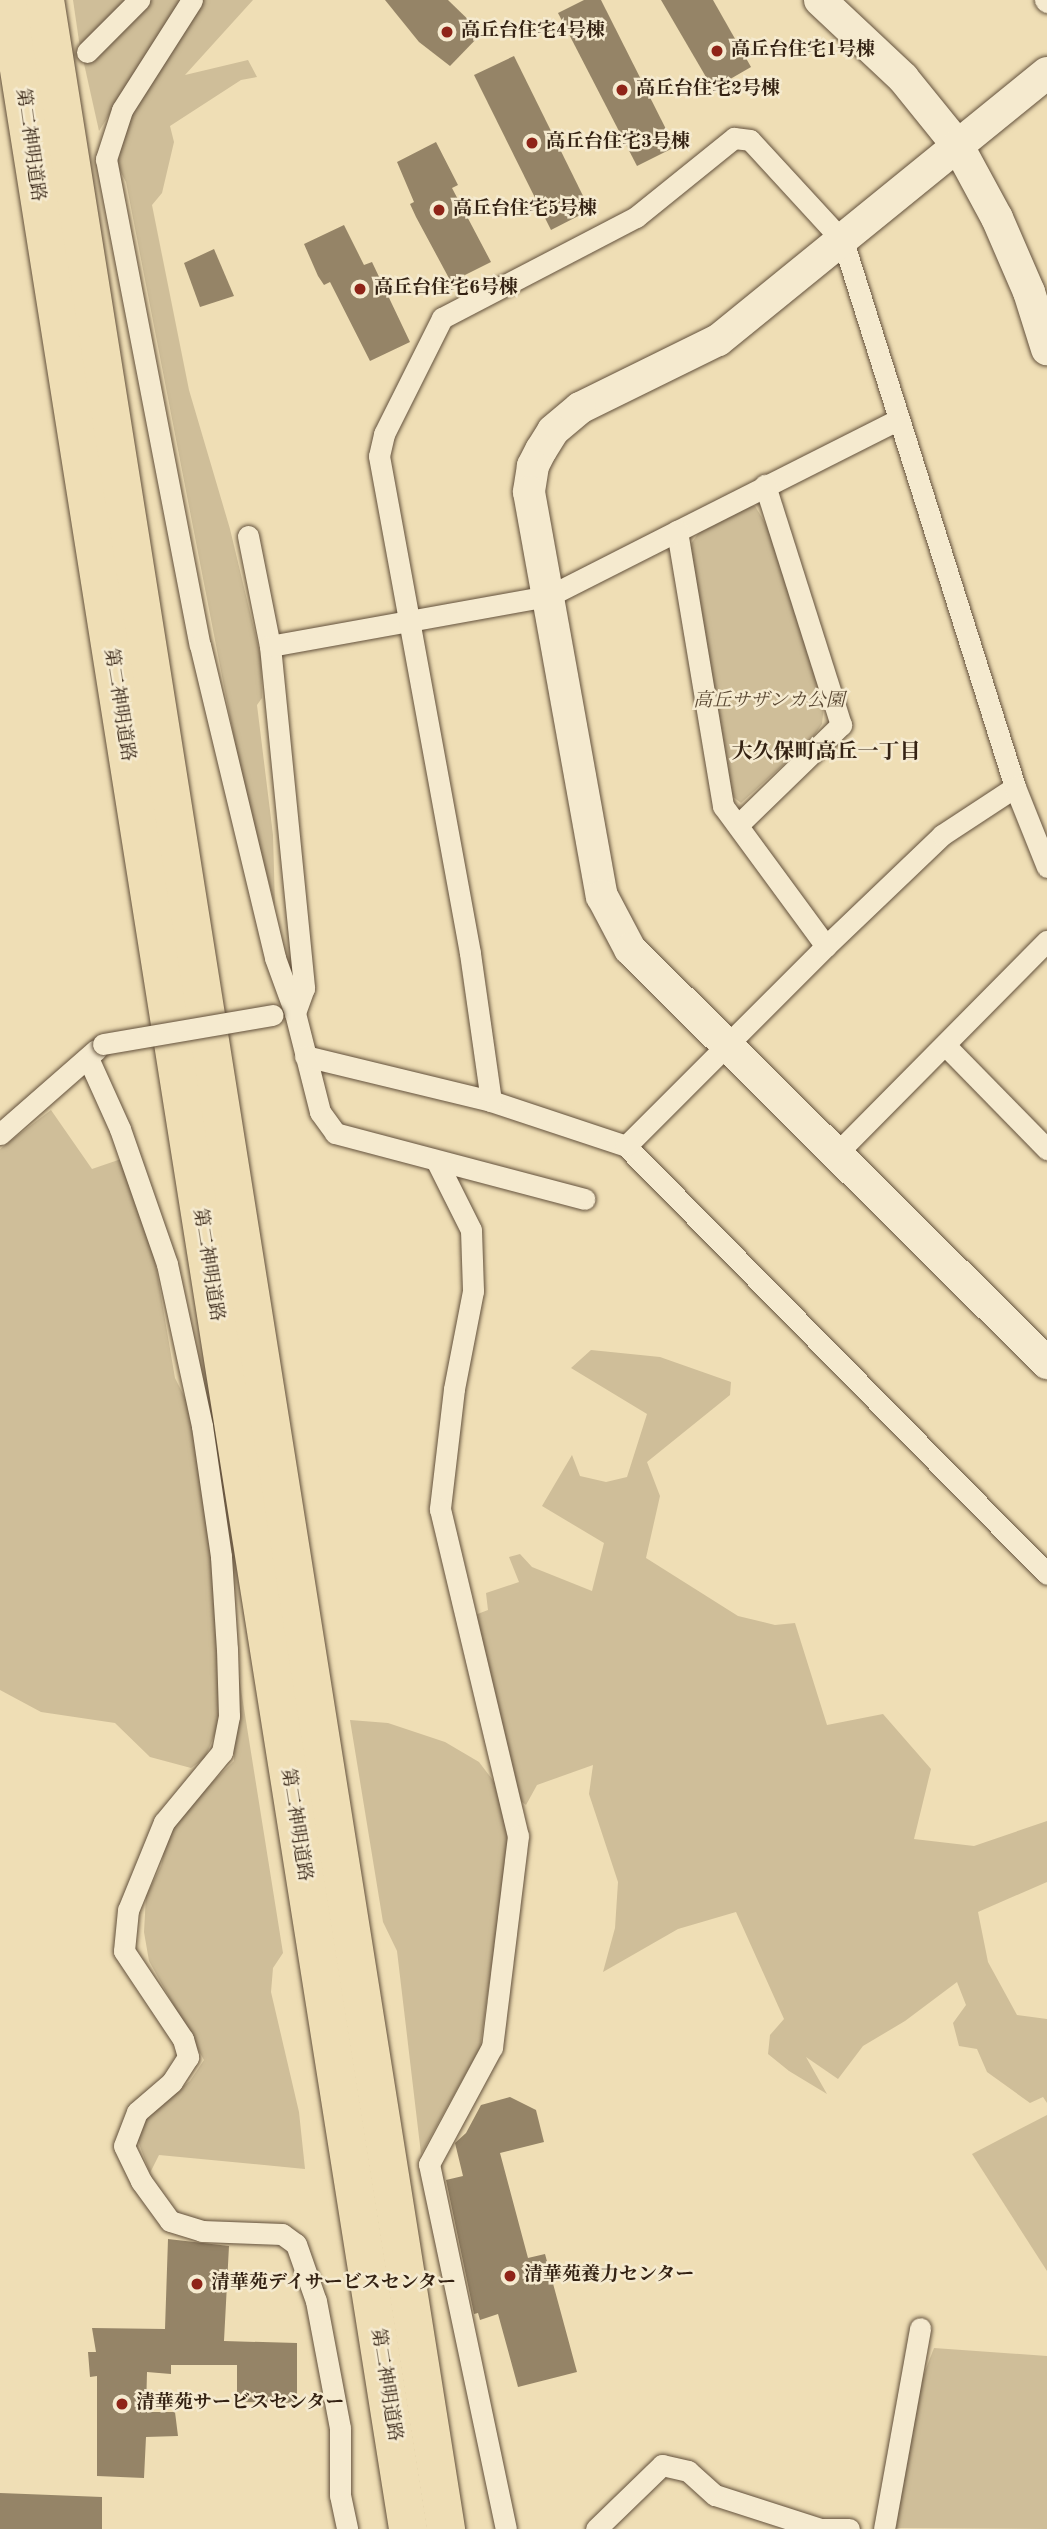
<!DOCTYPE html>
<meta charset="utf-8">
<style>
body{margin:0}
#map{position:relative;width:1047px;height:2529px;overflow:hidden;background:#efdeb5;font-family:"Old Standard TT","Noto Serif JP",serif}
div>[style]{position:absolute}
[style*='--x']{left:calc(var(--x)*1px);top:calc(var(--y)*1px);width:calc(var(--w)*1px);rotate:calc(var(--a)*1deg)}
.green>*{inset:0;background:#cfbe99}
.building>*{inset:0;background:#958467}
.roads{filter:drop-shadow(0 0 2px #63513c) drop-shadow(0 0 2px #63513c)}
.street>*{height:21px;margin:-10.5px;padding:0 10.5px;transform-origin:10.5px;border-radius:10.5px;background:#f5eacf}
.secondary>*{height:32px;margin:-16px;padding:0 16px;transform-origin:16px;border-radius:16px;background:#f5eacf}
.highway>*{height:38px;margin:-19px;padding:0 19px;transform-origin:19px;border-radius:19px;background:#efdeb5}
.bridges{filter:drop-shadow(0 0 2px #63513c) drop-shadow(0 0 2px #63513c)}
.street-bridge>*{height:21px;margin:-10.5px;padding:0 10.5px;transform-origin:10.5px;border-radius:10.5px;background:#f5eacf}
.dots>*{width:19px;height:19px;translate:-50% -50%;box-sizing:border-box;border:4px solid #f5eacf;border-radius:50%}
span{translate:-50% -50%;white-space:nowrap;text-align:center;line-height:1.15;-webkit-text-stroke:5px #f5eacf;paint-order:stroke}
.poi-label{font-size:19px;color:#342213;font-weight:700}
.left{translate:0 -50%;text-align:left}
.street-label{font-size:19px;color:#342213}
.park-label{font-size:19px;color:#5b4934;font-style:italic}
.neighbourhood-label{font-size:21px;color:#342213;font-weight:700}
</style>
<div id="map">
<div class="green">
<div style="clip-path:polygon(73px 0,181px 0,99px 131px,79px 41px)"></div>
<div style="clip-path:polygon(203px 0,253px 0,185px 75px,248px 60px,257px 77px,241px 80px,170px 126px,174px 142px,162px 193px,152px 205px,189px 390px,230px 529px,261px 658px,262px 698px,257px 705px,273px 835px,275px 906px,242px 779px,126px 182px,116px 163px,126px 120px)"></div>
<div style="clip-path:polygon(747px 506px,755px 506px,768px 528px,824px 705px,822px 724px,811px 740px,741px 803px,732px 796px,688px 548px,700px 531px)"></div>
<div style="clip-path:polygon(51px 1110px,92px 1169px,124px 1158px,148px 1220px,175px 1378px,192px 1412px,211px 1533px,220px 1721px,205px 1758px,191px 1768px,150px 1757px,115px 1723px,41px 1712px,0 1690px,0 1149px)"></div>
<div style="clip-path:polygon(591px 1350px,660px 1357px,731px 1382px,730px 1395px,647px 1462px,660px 1496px,646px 1558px,738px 1616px,775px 1625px,795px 1623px,827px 1725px,883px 1714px,931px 1769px,914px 1839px,974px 1846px,1047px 1821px,1047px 1882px,978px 1912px,988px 1962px,1017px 2015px,1047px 2019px,1047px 2103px,1043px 2097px,1030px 2103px,987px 2072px,977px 2049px,959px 2046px,953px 2023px,966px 2005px,957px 1982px,905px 2021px,863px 2046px,838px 2079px,806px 2057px,827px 2094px,789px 2071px,768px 2054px,770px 2035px,784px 2019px,736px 1912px,678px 1929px,603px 1972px,615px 1928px,618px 1882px,589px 1794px,593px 1765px,537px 1785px,526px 1805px,516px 1797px,475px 1615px,488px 1610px,486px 1593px,519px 1582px,509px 1557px,520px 1554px,532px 1567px,592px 1591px,604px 1543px,542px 1506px,572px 1455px,580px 1476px,606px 1482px,627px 1477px,647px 1414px,571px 1368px)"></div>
<div style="clip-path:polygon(235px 1652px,283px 1953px,273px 1968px,271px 1992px,299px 2112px,305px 2169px,159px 2155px,150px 2173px,136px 2136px,147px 2115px,190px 2081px,204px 2060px,149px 1961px,144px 1932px,146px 1896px,161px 1866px,167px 1837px,194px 1800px,234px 1761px)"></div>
<div style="clip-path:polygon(350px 1720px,388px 1723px,445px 1742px,479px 1762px,495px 1783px,504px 1813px,509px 1844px,480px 2048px,421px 2154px,397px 1951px,383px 1922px)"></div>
<div style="clip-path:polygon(1047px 2115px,1047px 2271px,972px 2154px)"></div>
<div style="clip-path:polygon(934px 2348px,1047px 2356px,1047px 2529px,896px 2528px,917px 2392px)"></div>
</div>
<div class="building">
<div style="clip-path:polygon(385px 0,448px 0,482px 33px,450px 66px,419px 42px)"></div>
<div style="clip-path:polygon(584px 0,601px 0,675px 147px,637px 166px,558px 13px)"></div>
<div style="clip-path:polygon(661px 0,713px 0,751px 67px,713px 89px)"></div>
<div style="clip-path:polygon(514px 56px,590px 210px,551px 230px,474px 75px)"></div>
<div style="clip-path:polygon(436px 142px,458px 185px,452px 188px,491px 262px,451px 282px,416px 217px,410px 204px,414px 202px,397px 162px)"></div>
<div style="clip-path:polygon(344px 225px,364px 265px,372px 262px,410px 342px,370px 361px,330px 282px,324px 285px,318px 276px,304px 244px)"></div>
<div style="clip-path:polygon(214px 249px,234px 296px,200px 307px,184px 263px)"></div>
<div style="clip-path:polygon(510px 2097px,536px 2110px,544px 2142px,500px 2153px,528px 2258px,545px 2254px,577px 2372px,518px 2387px,498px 2314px,480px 2320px,478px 2313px,474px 2314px,446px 2180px,463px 2176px,455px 2143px,466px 2133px,481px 2105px)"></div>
<div style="clip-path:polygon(168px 2239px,229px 2246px,224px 2341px,297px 2343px,297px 2403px,237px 2402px,237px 2365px,171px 2365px,171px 2374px,147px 2372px,146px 2412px,175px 2412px,178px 2436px,146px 2437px,144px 2478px,97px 2476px,97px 2376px,90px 2377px,88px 2352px,96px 2352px,92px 2328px,165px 2329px)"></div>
<div style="clip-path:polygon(0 2493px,102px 2497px,102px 2529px,0 2529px)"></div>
</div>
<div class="roads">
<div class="street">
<div style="--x:192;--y:0;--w:130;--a:122.5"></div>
<div style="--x:122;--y:110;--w:52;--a:108.1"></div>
<div style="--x:106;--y:159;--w:495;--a:79.1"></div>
<div style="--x:200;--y:645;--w:322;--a:76.5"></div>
<div style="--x:275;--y:958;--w:59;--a:70"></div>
<div style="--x:295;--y:1013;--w:102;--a:75.8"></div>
<div style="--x:320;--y:1112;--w:26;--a:54"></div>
<div style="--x:335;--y:1133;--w:258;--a:14.8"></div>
<div style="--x:1045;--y:0;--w:3;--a:45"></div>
<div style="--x:87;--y:52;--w:74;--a:-45"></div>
<div style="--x:897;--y:420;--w:246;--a:153.2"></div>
<div style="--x:677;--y:531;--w:279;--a:80.5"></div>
<div style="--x:723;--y:806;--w:174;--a:53.7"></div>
<div style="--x:826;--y:946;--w:161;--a:-43.7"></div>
<div style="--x:942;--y:835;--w:87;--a:-33.3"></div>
<div style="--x:248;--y:536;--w:112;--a:78.7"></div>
<div style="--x:270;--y:646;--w:344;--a:84.3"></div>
<div style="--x:304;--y:988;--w:27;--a:110"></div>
<div style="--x:270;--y:646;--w:283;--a:-10.2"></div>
<div style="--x:549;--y:596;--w:144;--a:-26.9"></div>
<div style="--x:738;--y:825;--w:144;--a:-44.2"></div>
<div style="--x:841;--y:725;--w:252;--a:-107.6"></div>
<div style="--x:945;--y:1045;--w:146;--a:45.6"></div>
<div style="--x:305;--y:1056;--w:191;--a:13.6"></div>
<div style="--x:491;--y:1101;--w:142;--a:18.4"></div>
<div style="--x:626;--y:1146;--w:600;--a:45.47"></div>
<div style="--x:88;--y:1058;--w:78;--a:65.7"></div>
<div style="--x:120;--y:1129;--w:143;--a:70.8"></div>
<div style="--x:167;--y:1264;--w:166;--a:77.8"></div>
<div style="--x:202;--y:1426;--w:132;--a:81.7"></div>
<div style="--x:221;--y:1557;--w:92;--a:86.3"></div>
<div style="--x:227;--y:1649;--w:67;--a:88.3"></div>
<div style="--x:229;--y:1716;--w:37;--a:101"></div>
<div style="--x:222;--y:1752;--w:91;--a:129.6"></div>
<div style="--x:164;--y:1822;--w:95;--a:112.2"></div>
<div style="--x:128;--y:1910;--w:41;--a:95.6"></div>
<div style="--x:124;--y:1951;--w:106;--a:56.2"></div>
<div style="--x:183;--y:2039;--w:19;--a:74"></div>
<div style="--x:188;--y:2057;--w:30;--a:123"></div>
<div style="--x:172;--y:2082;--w:46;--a:139.4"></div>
<div style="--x:137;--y:2112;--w:36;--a:111"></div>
<div style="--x:124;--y:2146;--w:39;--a:64"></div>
<div style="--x:141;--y:2181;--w:49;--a:54.1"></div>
<div style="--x:170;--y:2221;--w:34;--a:17"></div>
<div style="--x:202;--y:2231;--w:80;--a:2.1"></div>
<div style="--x:282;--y:2234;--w:17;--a:36"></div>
<div style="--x:296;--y:2244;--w:60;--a:70.7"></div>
<div style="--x:316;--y:2301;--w:129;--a:79.3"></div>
<div style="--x:340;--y:2428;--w:67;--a:90"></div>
<div style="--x:340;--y:2495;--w:35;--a:78"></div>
<div style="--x:491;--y:1101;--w:149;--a:-98.1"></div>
<div style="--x:470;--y:953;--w:505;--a:-100.38"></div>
<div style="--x:379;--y:456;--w:23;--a:-77"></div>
<div style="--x:384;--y:434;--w:130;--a:-63.4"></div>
<div style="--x:442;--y:318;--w:219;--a:-27.5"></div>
<div style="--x:636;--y:217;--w:126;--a:-38.9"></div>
<div style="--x:734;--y:138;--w:16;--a:7"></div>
<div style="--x:750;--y:140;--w:137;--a:47.4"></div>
<div style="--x:843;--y:241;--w:572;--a:72.51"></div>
<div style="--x:1015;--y:787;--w:86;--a:68.2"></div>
<div style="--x:0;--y:1134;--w:128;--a:-41.2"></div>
<div style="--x:626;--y:1146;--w:283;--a:-45"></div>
<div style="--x:836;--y:1154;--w:300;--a:-45.3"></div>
<div style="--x:437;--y:1162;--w:76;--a:63.4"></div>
<div style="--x:471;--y:1230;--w:61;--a:88.1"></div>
<div style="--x:473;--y:1291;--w:100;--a:101"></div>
<div style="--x:454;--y:1389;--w:121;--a:96.7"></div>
<div style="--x:440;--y:1509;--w:336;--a:76.6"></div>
<div style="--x:518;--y:1836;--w:213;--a:97"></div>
<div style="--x:492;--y:2047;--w:133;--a:118.3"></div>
<div style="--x:429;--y:2164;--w:373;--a:78.1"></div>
<div style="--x:596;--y:2529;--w:92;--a:-44.1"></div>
<div style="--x:662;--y:2465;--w:27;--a:13"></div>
<div style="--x:688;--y:2471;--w:36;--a:42"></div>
<div style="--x:715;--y:2495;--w:110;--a:17.9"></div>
<div style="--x:820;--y:2529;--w:29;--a:0"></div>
<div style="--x:884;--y:2529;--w:204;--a:-79.8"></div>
</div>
<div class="secondary">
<div style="--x:820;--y:0;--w:114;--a:43.2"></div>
<div style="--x:903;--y:78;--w:87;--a:51"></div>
<div style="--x:958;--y:146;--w:82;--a:61.6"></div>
<div style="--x:997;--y:218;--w:81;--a:66.6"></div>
<div style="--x:1029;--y:292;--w:60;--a:72.5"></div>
<div style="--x:1047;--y:73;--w:424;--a:140.9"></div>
<div style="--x:718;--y:340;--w:154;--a:153.8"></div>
<div style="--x:580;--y:408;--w:35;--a:140"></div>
<div style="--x:553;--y:431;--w:22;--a:122"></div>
<div style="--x:541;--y:450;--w:18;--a:117"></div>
<div style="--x:533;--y:466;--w:26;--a:99"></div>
<div style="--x:529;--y:492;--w:411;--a:79.8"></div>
<div style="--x:602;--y:896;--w:60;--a:62.2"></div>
<div style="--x:630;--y:949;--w:588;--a:44.79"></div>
</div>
<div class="highway">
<div style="--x:8;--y:0;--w:2560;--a:81.01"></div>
<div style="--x:45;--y:0;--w:2561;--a:80.99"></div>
</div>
</div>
<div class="bridges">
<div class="street-bridge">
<div style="--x:103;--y:1044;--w:172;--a:-9.7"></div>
</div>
</div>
<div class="dots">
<div style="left:447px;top:32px;background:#8f2418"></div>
<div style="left:717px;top:51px;background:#8f2418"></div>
<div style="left:622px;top:90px;background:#8f2418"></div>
<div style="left:532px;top:143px;background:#8f2418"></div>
<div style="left:439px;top:210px;background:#8f2418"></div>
<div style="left:360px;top:289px;background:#8f2418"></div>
<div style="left:510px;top:2276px;background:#8f2418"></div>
<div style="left:197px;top:2284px;background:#8f2418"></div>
<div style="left:122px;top:2404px;background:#8f2418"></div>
</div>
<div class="poi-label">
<span class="left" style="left:461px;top:32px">高丘台住宅4号棟</span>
<span class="left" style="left:731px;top:51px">高丘台住宅1号棟</span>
<span class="left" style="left:636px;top:90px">高丘台住宅2号棟</span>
<span class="left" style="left:546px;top:143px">高丘台住宅3号棟</span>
<span class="left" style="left:453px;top:210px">高丘台住宅5号棟</span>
<span class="left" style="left:374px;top:289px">高丘台住宅6号棟</span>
<span class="left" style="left:524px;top:2276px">清華苑養力センター</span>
<span class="left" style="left:211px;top:2284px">清華苑デイサービスセンター</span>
<span class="left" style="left:136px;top:2404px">清華苑サービスセンター</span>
</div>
<div class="street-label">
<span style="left:29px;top:145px;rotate:82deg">第二神明道路</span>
<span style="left:118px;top:705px;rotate:81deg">第二神明道路</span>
<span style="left:207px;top:1265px;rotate:81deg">第二神明道路</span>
<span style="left:295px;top:1825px;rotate:81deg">第二神明道路</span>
<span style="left:385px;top:2385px;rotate:81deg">第二神明道路</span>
</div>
<div class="park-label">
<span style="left:769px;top:702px">高丘サザンカ公園</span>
</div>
<div class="neighbourhood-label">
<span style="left:826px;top:753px">大久保町高丘一丁目</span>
</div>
</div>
